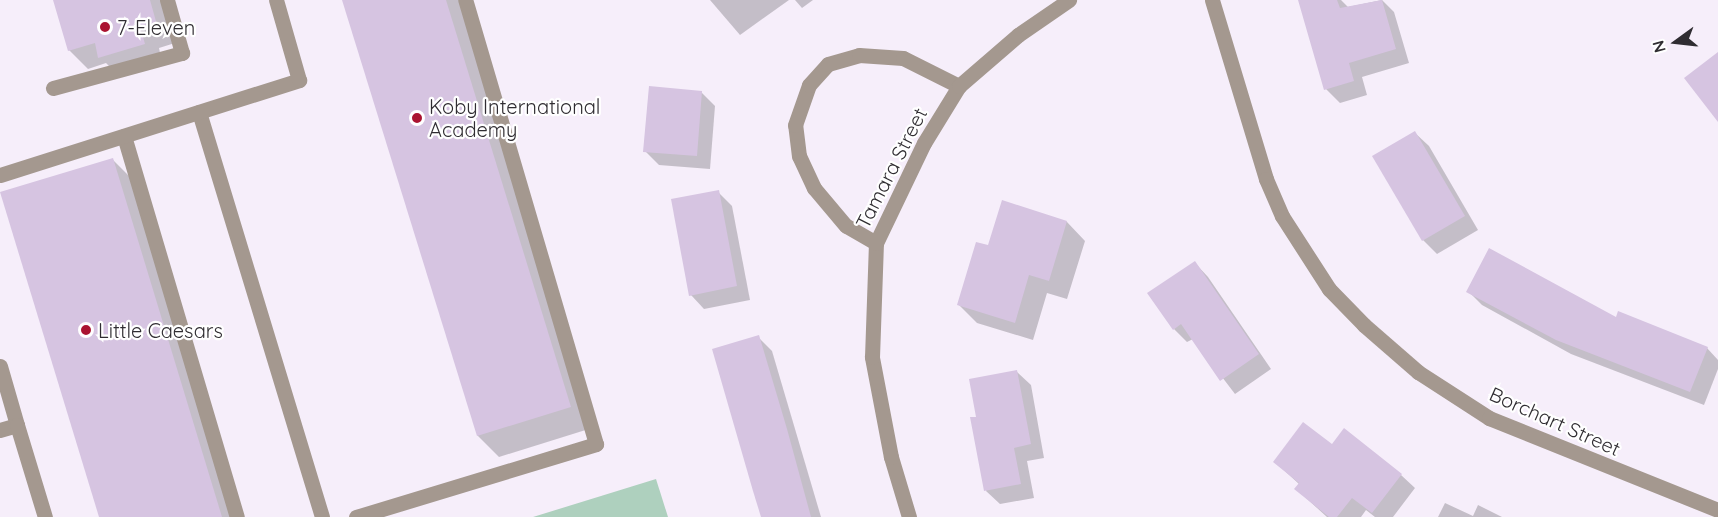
<!DOCTYPE html>
<style>
body{margin:0}
#map{position:relative;width:1718px;height:517px;overflow:hidden;background:#f6eefa;font-family:Quicksand,sans-serif}
div>[style]{position:absolute}
[style*='--x']{left:calc(var(--x)*1px);top:calc(var(--y)*1px);width:calc(var(--w)*1px);rotate:calc(var(--a)*1deg)}
.green>*{inset:0;background:#aed0be}
.shadow>*{inset:0;background:#0003}
.building>*{inset:0;background:#d6c4e1}
.service>*{height:15px;margin:-7.5px;padding:0 7.5px;transform-origin:7.5px;border-radius:7.5px;background:#a4988f}
.minor>*{height:15px;margin:-7.5px;padding:0 7.5px;transform-origin:7.5px;border-radius:7.5px;background:#a4988f}
.dots>*{width:16px;height:16px;translate:-50% -50%;box-sizing:border-box;border:3px solid #fff;border-radius:50%}
span{translate:-50% -50%;white-space:nowrap;text-align:center;line-height:1.15;-webkit-text-stroke:4.5px #fff;paint-order:stroke}
.poi-label{font-size:20px;color:#302d32}
.left{translate:0 -50%;text-align:left}
.street-label{font-size:20px;color:#302d32}
.north{position:absolute;left:1646px;top:12px;width:60px;height:60px;-webkit-text-stroke:4px #fff;paint-order:stroke;rotate:255deg;font-size:16px;font-weight:700;line-height:24px;text-align:center;color:#302d32}
.north::after{content:'';display:block;margin:auto;width:21px;height:27px;background:#302d32;clip-path:polygon(50% 0,100% 100%,50% 72%,0 100%)}
</style>
<div id="map">
<div class="green">
<div style="clip-path:polygon(656px 479px,668px 517px,533px 517px)"></div>
</div>
<div class="shadow">
<div style="clip-path:polygon(54px 0,162px 0,175px 43px,159px 48px,162px 62px,118px 75px,106px 63px,88px 69px,69px 50px)"></div>
<div style="clip-path:polygon(344px 0,459px 0,592px 428px,499px 457px,478px 436px)"></div>
<div style="clip-path:polygon(710px 0,789px 0,740px 35px)"></div>
<div style="clip-path:polygon(795px 0,813px 0,802px 8px)"></div>
<div style="clip-path:polygon(1313px 0,1341px 0,1348px 7px,1382px 0,1394px 12px,1409px 63px,1362px 77px,1367px 95px,1340px 103px,1326px 89px)"></div>
<div style="clip-path:polygon(701px 92px,715px 106px,710px 169px,659px 165px,645px 151px)"></div>
<div style="clip-path:polygon(1415px 133px,1429px 146px,1478px 230px,1437px 254px,1423px 240px)"></div>
<div style="clip-path:polygon(113px 160px,134px 181px,236px 517px,101px 517px)"></div>
<div style="clip-path:polygon(718px 192px,732px 206px,750px 300px,704px 309px,691px 295px)"></div>
<div style="clip-path:polygon(1003px 202px,1067px 222px,1085px 241px,1067px 299px,1047px 293px,1033px 340px,977px 323px,959px 305px,989px 247px)"></div>
<div style="clip-path:polygon(1195px 263px,1208px 277px,1271px 369px,1235px 394px,1193px 339px,1187px 342px,1174px 329px)"></div>
<div style="clip-path:polygon(1468px 291px,1617px 319px,1707px 348px,1718px 360px,1718px 369px,1704px 405px,1571px 354px,1482px 305px)"></div>
<div style="clip-path:polygon(758px 337px,772px 351px,821px 517px,764px 517px)"></div>
<div style="clip-path:polygon(1017px 372px,1031px 385px,1044px 458px,1027px 461px,1034px 498px,1000px 504px,986px 491px)"></div>
<div style="clip-path:polygon(1332px 446px,1401px 475px,1415px 488px,1393px 517px,1375px 517px,1366px 510px,1361px 517px,1327px 517px,1296px 489px,1299px 484px,1275px 462px)"></div>
<div style="clip-path:polygon(1445px 503px,1473px 516px,1478px 505px,1502px 517px,1438px 517px)"></div>
</div>
<div class="building">
<div style="clip-path:polygon(53px 0,150px 0,157px 25px,141px 30px,145px 44px,98px 58px,95px 43px,68px 51px)"></div>
<div style="clip-path:polygon(342px 0,446px 0,571px 407px,477px 436px)"></div>
<div style="clip-path:polygon(1298px 0,1337px 0,1340px 8px,1382px 0,1396px 49px,1349px 63px,1354px 81px,1324px 90px)"></div>
<div style="clip-path:polygon(1718px 52px,1718px 122px,1684px 78px)"></div>
<div style="clip-path:polygon(649px 86px,702px 91px,697px 156px,643px 152px)"></div>
<div style="clip-path:polygon(1415px 131px,1465px 216px,1422px 241px,1372px 156px)"></div>
<div style="clip-path:polygon(113px 158px,222px 517px,99px 517px,0 192px)"></div>
<div style="clip-path:polygon(719px 190px,737px 286px,689px 296px,671px 199px)"></div>
<div style="clip-path:polygon(1002px 200px,1067px 221px,1049px 281px,1029px 275px,1015px 323px,957px 305px,976px 242px,988px 245px)"></div>
<div style="clip-path:polygon(1489px 248px,1616px 317px,1618px 311px,1708px 347px,1690px 392px,1556px 340px,1466px 292px)"></div>
<div style="clip-path:polygon(1195px 261px,1259px 354px,1220px 381px,1181px 324px,1173px 330px,1147px 293px)"></div>
<div style="clip-path:polygon(759px 335px,787px 429px,811px 517px,761px 517px,753px 491px,712px 349px)"></div>
<div style="clip-path:polygon(1017px 370px,1031px 444px,1014px 448px,1021px 484px,984px 491px,970px 417px,976px 417px,969px 379px)"></div>
<div style="clip-path:polygon(1303px 422px,1332px 444px,1344px 428px,1402px 474px,1372px 513px,1352px 498px,1337px 517px,1329px 517px,1294px 489px,1299px 483px,1273px 462px)"></div>
</div>
<div class="service">
<div style="--x:53;--y:88;--w:134;--a:-15.2"></div>
<div style="--x:182;--y:53;--w:55;--a:-105.8"></div>
<div style="--x:199;--y:112;--w:423;--a:73.1"></div>
<div style="--x:124;--y:136;--w:397;--a:73.5"></div>
<div style="--x:0;--y:175;--w:314;--a:-17.6"></div>
<div style="--x:299;--y:80;--w:83;--a:-106"></div>
<div style="--x:0;--y:366;--w:61;--a:73.9"></div>
<div style="--x:17;--y:425;--w:18;--a:164"></div>
<div style="--x:17;--y:425;--w:96;--a:73.1"></div>
<div style="--x:356;--y:517;--w:251;--a:-16.9"></div>
<div style="--x:596;--y:444;--w:463;--a:-106.4"></div>
</div>
<div class="minor">
<div style="--x:1212;--y:0;--w:187;--a:73.2"></div>
<div style="--x:1266;--y:179;--w:40;--a:66.6"></div>
<div style="--x:1282;--y:216;--w:87;--a:57.2"></div>
<div style="--x:1329;--y:289;--w:50;--a:45.8"></div>
<div style="--x:1364;--y:325;--w:72;--a:41"></div>
<div style="--x:1418;--y:372;--w:85;--a:32.9"></div>
<div style="--x:1489;--y:418;--w:247;--a:21.9"></div>
<div style="--x:876;--y:243;--w:34;--a:-150"></div>
<div style="--x:846;--y:226;--w:50;--a:-130.1"></div>
<div style="--x:814;--y:188;--w:35;--a:-115"></div>
<div style="--x:799;--y:156;--w:31;--a:-97"></div>
<div style="--x:795;--y:125;--w:42;--a:-70.7"></div>
<div style="--x:809;--y:85;--w:28;--a:-48"></div>
<div style="--x:828;--y:64;--w:32;--a:-16"></div>
<div style="--x:859;--y:55;--w:44;--a:3.9"></div>
<div style="--x:903;--y:58;--w:63;--a:26.6"></div>
<div style="--x:909;--y:517;--w:63;--a:-106.7"></div>
<div style="--x:891;--y:457;--w:102;--a:-100.8"></div>
<div style="--x:872;--y:357;--w:114;--a:-88"></div>
<div style="--x:876;--y:243;--w:111;--a:-64.4"></div>
<div style="--x:924;--y:143;--w:67;--a:-58.4"></div>
<div style="--x:959;--y:86;--w:78;--a:-40.8"></div>
<div style="--x:1018;--y:35;--w:62;--a:-34.5"></div>
</div>
<div class="dots">
<div style="left:105px;top:27px;background:#aa1331"></div>
<div style="left:417px;top:118px;background:#aa1331"></div>
<div style="left:86px;top:330px;background:#aa1331"></div>
</div>
<div class="poi-label">
<span class="left" style="left:117px;top:27px">7-Eleven</span>
<span class="left" style="left:429px;top:118px">Koby International<br>Academy</span>
<span class="left" style="left:98px;top:330px">Little Caesars</span>
</div>
<div class="street-label">
<span style="left:891px;top:168px;rotate:-63deg">Tamara Street</span>
<span style="left:1555px;top:421px;rotate:24deg">Borchart Street</span>
</div>
<div class="north">N</div>
</div>
